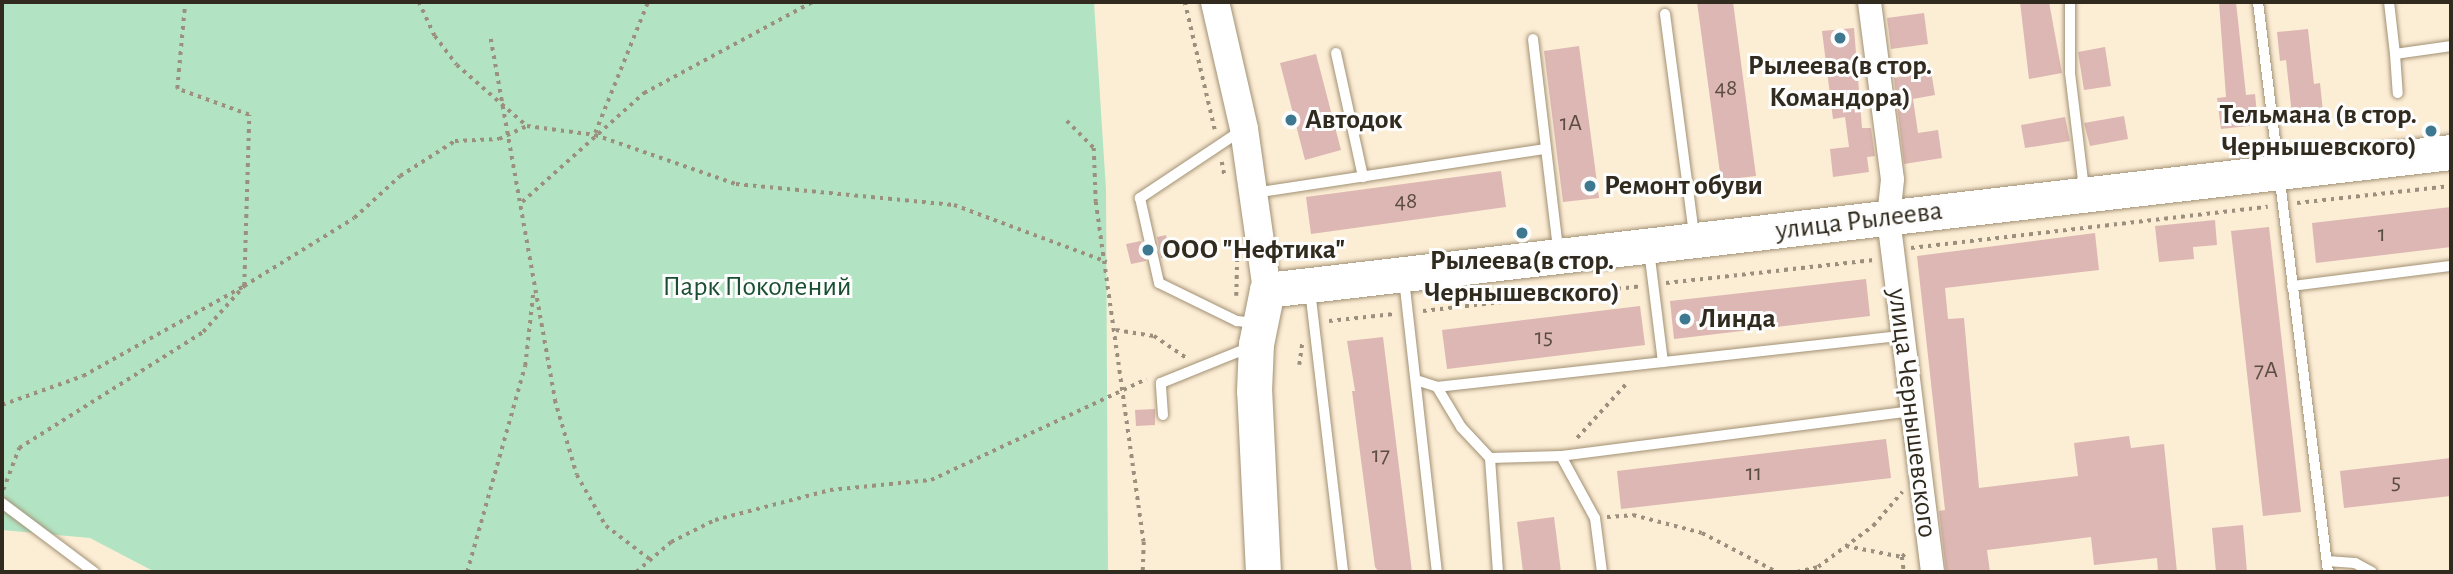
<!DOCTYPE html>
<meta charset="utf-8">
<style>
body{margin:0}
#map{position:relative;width:2453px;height:574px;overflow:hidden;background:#fcedd5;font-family:"Alegreya Sans",sans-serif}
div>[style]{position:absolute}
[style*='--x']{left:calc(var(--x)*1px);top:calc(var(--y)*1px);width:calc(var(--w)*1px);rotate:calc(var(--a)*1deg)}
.green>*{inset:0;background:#b2e4c3}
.building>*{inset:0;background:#ddb7b3}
.path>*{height:3.5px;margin-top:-1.75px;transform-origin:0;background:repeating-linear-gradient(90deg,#9b907e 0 3.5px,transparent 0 8.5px)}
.roads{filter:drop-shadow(0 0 2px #a19174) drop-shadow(0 0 2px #a19174)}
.service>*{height:10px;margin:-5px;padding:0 5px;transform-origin:5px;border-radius:5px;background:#fff}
.minor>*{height:23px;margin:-11.5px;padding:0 11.5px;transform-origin:11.5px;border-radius:11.5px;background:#fff}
.tertiary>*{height:28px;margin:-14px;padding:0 14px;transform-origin:14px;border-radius:14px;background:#fff}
.primary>*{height:35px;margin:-17.5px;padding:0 17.5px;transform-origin:17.5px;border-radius:17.5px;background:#fff}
.dots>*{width:19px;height:19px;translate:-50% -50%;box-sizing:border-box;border:4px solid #fcfdfc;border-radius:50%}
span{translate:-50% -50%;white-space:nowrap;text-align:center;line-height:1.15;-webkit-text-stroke:6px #fcfdfc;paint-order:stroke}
.number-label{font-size:24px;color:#5c4d43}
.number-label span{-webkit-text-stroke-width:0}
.poi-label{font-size:28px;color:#312a1e;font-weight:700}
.right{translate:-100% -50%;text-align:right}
.left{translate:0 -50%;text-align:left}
.street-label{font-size:28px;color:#312a1e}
.park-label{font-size:28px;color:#194e31}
.frame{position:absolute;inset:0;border:4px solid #312a1e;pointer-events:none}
</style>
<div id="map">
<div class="green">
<div style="clip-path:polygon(2px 2px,1094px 2px,1106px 190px,1108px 572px,155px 572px,90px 538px,2px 530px)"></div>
</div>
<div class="building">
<div style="clip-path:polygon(1697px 2px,1733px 2px,1756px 176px,1721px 180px)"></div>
<div style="clip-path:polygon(2020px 2px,2049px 2px,2062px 73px,2029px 79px)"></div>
<div style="clip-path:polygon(2219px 2px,2236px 2px,2246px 95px,2255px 94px,2258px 125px,2221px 129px,2217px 98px,2226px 97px)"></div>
<div style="clip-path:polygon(1924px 13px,1928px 44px,1891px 49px,1887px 18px)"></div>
<div style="clip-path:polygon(1854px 28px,1862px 128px,1871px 128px,1875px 156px,1867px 157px,1869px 172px,1833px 177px,1830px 149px,1849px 147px,1845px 117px,1833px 119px,1822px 31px)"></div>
<div style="clip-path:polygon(2308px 29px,2314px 84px,2320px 83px,2323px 112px,2292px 115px,2286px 60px,2280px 61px,2277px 32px)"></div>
<div style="clip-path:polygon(1579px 46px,1599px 198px,1563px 202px,1544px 51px)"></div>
<div style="clip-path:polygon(2105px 47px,2111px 86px,2084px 90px,2078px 52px)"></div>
<div style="clip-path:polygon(1316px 54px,1341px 150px,1305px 160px,1280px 63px)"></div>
<div style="clip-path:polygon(1931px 71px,1935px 95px,1913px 99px,1918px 133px,1938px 130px,1942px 158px,1904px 164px,1894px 78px)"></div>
<div style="clip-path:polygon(2124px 116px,2128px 139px,2090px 146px,2084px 123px)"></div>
<div style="clip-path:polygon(2065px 117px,2070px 141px,2025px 148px,2021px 125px)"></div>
<div style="clip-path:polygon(1501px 171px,1506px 207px,1311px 234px,1306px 197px)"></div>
<div style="clip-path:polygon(2451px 207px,2451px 247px,2316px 263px,2312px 223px)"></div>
<div style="clip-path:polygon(2215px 220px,2217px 245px,2193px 247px,2194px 259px,2159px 262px,2155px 226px)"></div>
<div style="clip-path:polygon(2269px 227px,2301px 512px,2263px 516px,2231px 231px)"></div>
<div style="clip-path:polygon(2095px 233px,2099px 270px,1945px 288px,1948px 319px,1964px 318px,1979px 488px,2078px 476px,2074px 443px,2129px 436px,2131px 448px,2164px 444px,2177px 572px,2158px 572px,2157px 558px,2094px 565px,2091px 537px,1987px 550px,1990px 572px,1946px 572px,1939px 511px,1945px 510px,1917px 256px)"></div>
<div style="clip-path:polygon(1166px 235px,1171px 256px,1161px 258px,1157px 237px)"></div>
<div style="clip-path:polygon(1141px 241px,1146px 261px,1131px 264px,1126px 244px)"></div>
<div style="clip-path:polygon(1866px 279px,1870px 316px,1674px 339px,1670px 301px)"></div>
<div style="clip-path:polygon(1640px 306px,1645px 345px,1447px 369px,1442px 330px)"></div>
<div style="clip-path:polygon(1383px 337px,1412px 572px,1379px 572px,1375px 567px,1352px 391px,1355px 391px,1347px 341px)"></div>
<div style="clip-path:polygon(1155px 409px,1155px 425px,1136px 426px,1135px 410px)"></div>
<div style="clip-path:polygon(1886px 439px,1891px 478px,1621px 509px,1617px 471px)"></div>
<div style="clip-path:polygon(2451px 458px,2451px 496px,2344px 508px,2340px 471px)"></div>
<div style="clip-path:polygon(1554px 517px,1561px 572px,1523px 572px,1517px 522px)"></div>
<div style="clip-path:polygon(2243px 525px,2247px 572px,2216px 572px,2212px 528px)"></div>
</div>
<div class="path">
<div style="--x:419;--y:2;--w:38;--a:65"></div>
<div style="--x:435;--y:36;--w:36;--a:53"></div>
<div style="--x:457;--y:65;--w:93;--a:41.1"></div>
<div style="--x:527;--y:126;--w:69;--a:7.5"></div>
<div style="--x:595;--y:135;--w:149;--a:19.2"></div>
<div style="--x:736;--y:184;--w:219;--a:5.5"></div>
<div style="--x:954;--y:205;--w:163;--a:20.4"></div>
<div style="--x:1185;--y:2;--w:131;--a:76.8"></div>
<div style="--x:491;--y:39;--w:367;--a:79.9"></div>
<div style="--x:555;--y:400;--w:78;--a:73.7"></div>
<div style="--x:577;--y:475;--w:59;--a:60.4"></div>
<div style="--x:606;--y:526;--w:56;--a:37.1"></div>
<div style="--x:1067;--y:121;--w:38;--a:45"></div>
<div style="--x:1094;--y:148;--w:54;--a:87.9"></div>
<div style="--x:1096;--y:202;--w:343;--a:82"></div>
<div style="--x:1144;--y:542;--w:30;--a:92"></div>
<div style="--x:595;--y:133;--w:141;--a:-68"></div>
<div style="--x:1222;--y:162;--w:16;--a:79"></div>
<div style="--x:522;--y:202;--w:164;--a:-41.8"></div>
<div style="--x:644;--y:93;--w:191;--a:-28.4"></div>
<div style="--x:2297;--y:203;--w:155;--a:-6.3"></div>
<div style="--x:1911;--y:248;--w:359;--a:-6.6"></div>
<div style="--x:1666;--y:283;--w:209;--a:-6.3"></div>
<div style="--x:1236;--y:296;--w:41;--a:-88.6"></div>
<div style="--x:1423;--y:311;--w:219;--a:-6.5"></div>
<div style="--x:1329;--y:321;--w:65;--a:-6.1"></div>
<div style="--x:1116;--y:330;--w:38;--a:9"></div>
<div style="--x:1154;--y:336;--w:40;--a:34"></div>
<div style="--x:1299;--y:365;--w:22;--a:-82"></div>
<div style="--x:2;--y:405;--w:86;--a:-19.7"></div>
<div style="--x:83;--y:376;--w:184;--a:-29.2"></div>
<div style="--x:244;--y:286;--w:171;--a:-88.3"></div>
<div style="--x:249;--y:115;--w:77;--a:-160.1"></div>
<div style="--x:177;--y:89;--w:87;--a:-84.7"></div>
<div style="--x:1577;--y:438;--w:76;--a:-47.7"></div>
<div style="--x:3;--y:490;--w:45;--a:-69.1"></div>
<div style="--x:19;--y:448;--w:218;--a:-32.2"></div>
<div style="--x:203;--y:332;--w:62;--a:-48.3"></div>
<div style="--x:244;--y:286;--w:129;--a:-31.7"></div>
<div style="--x:354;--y:218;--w:62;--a:-42.4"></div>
<div style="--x:400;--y:176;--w:65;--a:-32.5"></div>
<div style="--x:455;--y:141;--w:44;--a:-2.6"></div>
<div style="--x:499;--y:139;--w:31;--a:-25"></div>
<div style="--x:1607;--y:517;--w:26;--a:-4"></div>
<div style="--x:1633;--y:515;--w:71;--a:14.6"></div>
<div style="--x:1702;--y:533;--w:85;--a:27.5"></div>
<div style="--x:1846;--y:546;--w:57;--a:11.1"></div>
<div style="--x:1902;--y:557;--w:8;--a:-50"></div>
<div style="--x:1902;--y:557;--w:15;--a:82"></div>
<div style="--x:467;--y:572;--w:214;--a:-74.3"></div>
<div style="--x:525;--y:366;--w:72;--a:-83.7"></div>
<div style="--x:636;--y:572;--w:46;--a:-40.6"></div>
<div style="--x:671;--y:542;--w:49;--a:-26.6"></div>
<div style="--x:715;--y:520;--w:119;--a:-14.6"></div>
<div style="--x:830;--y:490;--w:101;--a:-5.7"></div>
<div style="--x:931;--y:480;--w:238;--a:-25.1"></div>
<div style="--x:1797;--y:572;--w:22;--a:-13"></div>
<div style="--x:1818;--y:567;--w:69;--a:-36.7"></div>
<div style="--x:1873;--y:526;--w:45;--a:-49.5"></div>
</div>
<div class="roads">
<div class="service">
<div style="--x:2070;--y:2;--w:71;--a:90"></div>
<div style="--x:2070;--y:73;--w:117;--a:83.1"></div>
<div style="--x:2258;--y:2;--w:574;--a:83"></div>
<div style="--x:2389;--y:2;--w:52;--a:83.4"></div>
<div style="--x:2395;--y:54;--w:57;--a:-8.1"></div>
<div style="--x:1665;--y:14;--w:222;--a:82.5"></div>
<div style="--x:1533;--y:39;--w:212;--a:83.2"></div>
<div style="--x:1336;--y:53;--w:127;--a:77.7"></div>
<div style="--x:2395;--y:54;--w:39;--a:86"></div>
<div style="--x:1242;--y:130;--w:123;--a:146.3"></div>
<div style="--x:1140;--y:198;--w:87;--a:77.4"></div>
<div style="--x:1159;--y:283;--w:87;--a:26"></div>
<div style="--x:1237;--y:321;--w:19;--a:6"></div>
<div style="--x:1254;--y:193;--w:295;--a:-8.6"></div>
<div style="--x:1649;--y:250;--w:113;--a:82.9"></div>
<div style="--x:1404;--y:279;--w:295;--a:83.6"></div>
<div style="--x:2292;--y:286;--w:160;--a:-7.2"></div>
<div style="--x:1310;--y:290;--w:284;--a:83.3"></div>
<div style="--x:1416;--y:380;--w:22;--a:18"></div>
<div style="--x:1437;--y:387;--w:47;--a:59"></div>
<div style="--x:1461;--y:427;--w:42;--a:46.9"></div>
<div style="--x:1490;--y:458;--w:114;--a:86"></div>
<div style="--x:1437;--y:387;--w:468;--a:-6.3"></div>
<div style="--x:1163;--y:415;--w:32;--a:-94"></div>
<div style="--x:1161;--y:383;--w:96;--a:-22"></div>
<div style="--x:1561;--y:456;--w:71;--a:61.3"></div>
<div style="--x:1595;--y:518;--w:54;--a:82.6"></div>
<div style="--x:1490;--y:458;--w:71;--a:-1.6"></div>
<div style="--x:1561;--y:456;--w:353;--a:-7.3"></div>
<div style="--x:2;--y:503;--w:115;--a:36.9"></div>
<div style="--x:2327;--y:561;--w:28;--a:4"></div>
<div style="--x:2355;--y:563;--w:19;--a:28"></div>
</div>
<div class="minor">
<div style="--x:1869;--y:2;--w:178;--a:82.6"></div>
<div style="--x:1892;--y:179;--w:39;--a:96"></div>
<div style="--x:1888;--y:218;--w:357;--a:82.9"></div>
</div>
<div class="tertiary">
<div style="--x:1215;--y:2;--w:130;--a:77.1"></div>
<div style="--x:1244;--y:129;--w:163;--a:81.9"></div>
</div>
<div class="primary">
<div style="--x:1263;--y:572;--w:181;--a:-92.8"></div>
<div style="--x:1254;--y:391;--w:47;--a:-87.6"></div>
<div style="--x:1256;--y:344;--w:55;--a:-78.5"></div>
<div style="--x:1267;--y:290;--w:1192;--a:-6.65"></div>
</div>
</div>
<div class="dots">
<div style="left:1840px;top:38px;background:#3d7790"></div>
<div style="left:1291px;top:120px;background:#3d7790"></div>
<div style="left:2431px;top:131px;background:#3d7790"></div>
<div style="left:1590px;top:186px;background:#3d7790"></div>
<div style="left:1522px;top:233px;background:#3d7790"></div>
<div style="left:1148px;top:250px;background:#3d7790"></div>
<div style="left:1685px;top:319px;background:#3d7790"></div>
</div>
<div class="number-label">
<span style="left:1726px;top:89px">48</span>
<span style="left:1571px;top:124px">1А</span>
<span style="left:1406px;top:202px">48</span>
<span style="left:2382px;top:235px">1</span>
<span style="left:1544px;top:338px">15</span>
<span style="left:2266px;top:371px">7А</span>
<span style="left:1381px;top:456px">17</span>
<span style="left:1754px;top:474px">11</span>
<span style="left:2396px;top:483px">5</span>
</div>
<div class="poi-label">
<span style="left:1840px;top:82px">Рылеева(в стор.<br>Командора)</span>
<span class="right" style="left:2417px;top:131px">Тельмана (в стор.<br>Чернышевского)</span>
<span class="left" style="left:1305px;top:120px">Автодок</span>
<span class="left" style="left:1604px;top:186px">Ремонт обуви</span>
<span class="left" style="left:1162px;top:250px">ООО "Нефтика"</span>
<span style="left:1522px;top:277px">Рылеева(в стор.<br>Чернышевского)</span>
<span class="left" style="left:1699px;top:319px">Линда</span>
</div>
<div class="street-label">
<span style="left:1859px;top:221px;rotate:-7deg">улица Рылеева</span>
<span style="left:1912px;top:413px;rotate:83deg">улица Чернышевского</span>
</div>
<div class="park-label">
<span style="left:757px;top:287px">Парк Поколений</span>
</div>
<div class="frame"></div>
</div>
